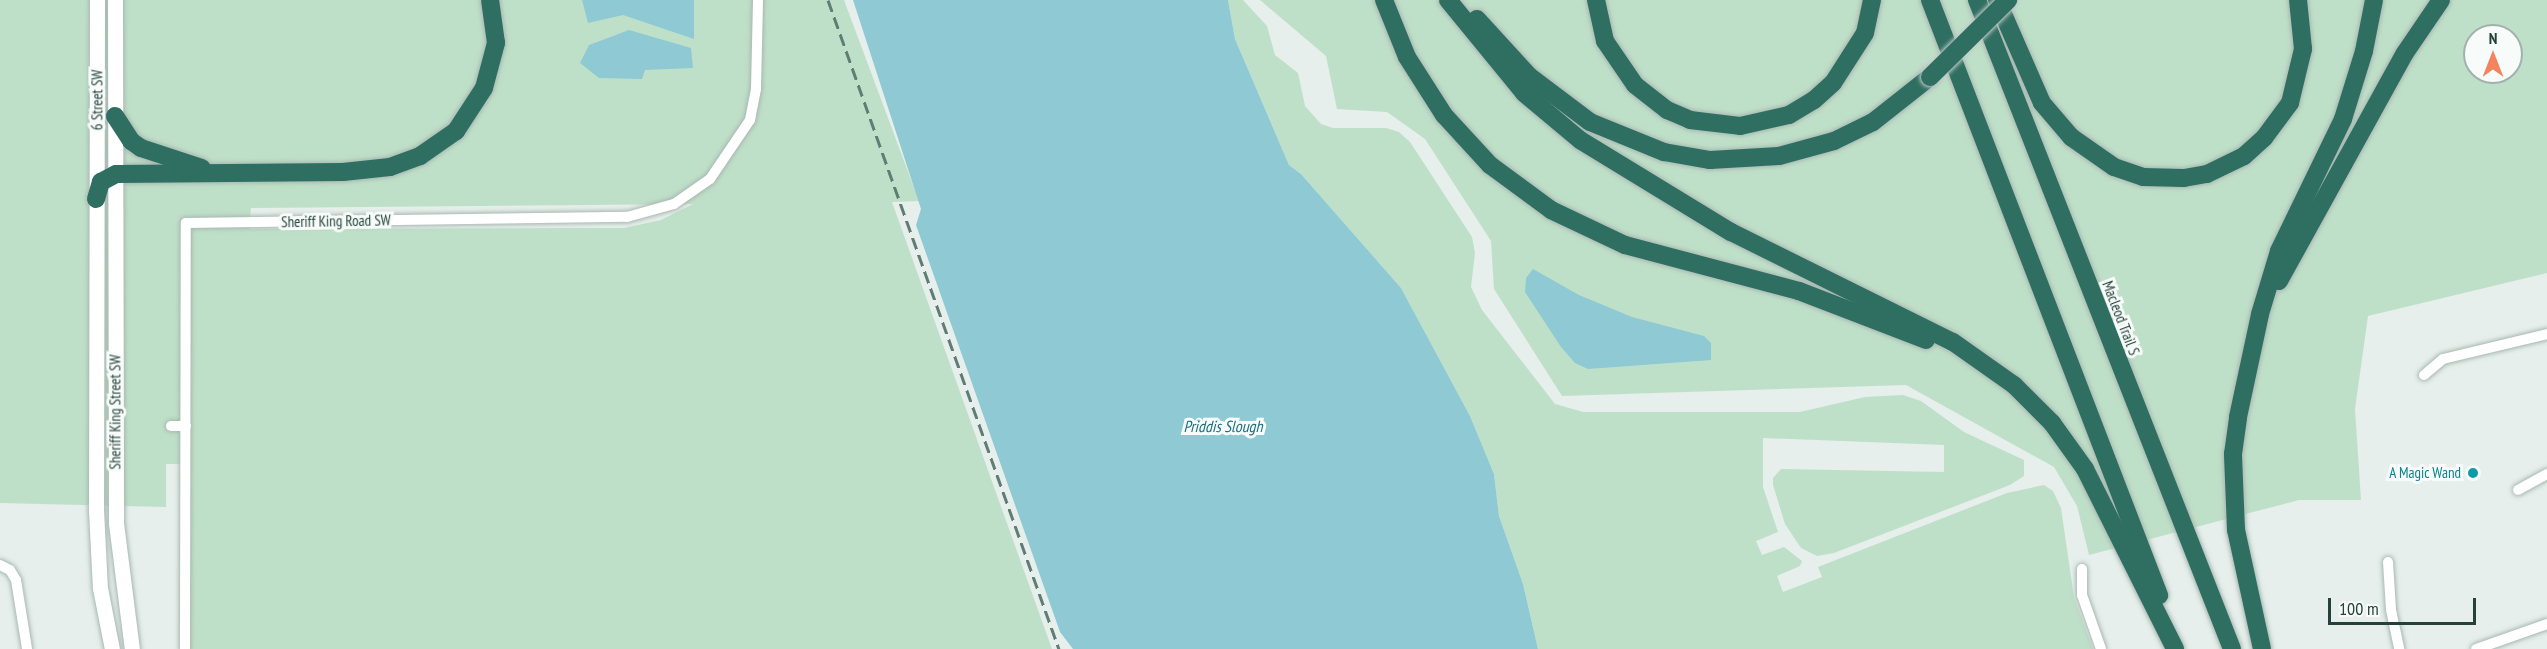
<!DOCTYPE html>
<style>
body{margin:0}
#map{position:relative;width:2547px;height:649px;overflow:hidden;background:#e6efeb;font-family:"PT Sans Narrow",sans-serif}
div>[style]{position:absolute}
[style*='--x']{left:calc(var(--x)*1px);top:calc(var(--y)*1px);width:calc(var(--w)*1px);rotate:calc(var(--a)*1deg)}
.green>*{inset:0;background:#bfe0c8}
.water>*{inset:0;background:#8ec9d4}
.roads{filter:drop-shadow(0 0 2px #a8b8b2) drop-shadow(0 0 2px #a8b8b2)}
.minor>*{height:10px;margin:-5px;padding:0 5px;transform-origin:5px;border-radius:5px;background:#fff}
.secondary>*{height:15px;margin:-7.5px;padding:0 7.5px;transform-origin:7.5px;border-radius:7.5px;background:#fff}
.motorway>*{height:18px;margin:-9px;padding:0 9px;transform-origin:9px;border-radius:9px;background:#2f6f62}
.rail>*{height:3px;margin-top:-1.5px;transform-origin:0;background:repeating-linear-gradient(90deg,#5f7d75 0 12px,transparent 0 18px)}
.bridges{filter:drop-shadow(0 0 2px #c2cac8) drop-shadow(0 0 2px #c2cac8)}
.motorway-bridge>*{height:18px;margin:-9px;padding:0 9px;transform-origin:9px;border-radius:9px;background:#2f6f62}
.dots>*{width:16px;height:16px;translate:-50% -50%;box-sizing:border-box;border:3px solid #f7fbf9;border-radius:50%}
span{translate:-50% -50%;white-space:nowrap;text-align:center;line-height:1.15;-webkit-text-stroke:6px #f7fbf9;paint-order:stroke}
.street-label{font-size:15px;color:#24423a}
.culture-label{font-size:15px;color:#0d838f}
.right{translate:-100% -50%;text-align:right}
.water-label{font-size:16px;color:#1c6f80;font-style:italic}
.north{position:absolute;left:2463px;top:24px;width:60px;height:60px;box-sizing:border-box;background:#f7fbf9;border:2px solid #a3b1ad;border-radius:50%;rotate:0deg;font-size:16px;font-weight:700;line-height:24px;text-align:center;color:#24423a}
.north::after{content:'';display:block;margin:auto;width:21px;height:27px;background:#f4845f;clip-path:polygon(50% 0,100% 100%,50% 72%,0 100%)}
.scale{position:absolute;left:2328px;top:598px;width:148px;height:27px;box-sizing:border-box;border:3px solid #24423a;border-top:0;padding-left:8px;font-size:18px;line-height:21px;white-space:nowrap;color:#24423a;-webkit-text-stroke:4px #f7fbf9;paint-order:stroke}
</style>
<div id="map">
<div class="green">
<div style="clip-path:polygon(evenodd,0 0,844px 0,919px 201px,892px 202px,1052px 649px,185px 649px,184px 464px,166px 464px,166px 507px,0 503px,0 0,693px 204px,661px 220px,624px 228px,249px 229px,251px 208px,693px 204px)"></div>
<div style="clip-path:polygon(1228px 0,1243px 0,1267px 26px,1275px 55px,1298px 73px,1305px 106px,1321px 124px,1333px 128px,1386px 128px,1399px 132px,1410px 142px,1472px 237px,1475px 253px,1471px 287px,1482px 310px,1555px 404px,1583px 412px,1800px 412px,1865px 397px,1903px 395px,1921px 401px,1964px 432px,2024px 460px,2024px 476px,2010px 485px,1834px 553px,1817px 556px,1801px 548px,1785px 524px,1773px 485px,1773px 478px,1781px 469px,1944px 472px,1944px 445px,1763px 438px,1763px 487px,1778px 532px,1756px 541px,1762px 555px,1784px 547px,1802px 561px,1800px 566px,1777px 576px,1783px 592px,1822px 577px,1818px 567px,2007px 493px,2044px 485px,2053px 491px,2061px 508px,2074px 597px,2093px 649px,1538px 649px,1523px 584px,1499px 516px,1494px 474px,1470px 416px,1401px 288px,1301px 174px,1289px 165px,1235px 39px)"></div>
<div style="clip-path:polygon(evenodd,1260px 0,2547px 0,2547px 273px,2368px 316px,2355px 409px,2361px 500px,2299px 500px,2089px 555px,2077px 506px,2054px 467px,1906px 385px,1562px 396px,1494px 289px,1491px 241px,1425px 139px,1387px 112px,1337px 109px,1326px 56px,1260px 0,2475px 36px,2511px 36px,2511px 72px,2475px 72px,2475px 36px)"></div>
</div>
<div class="water">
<div style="clip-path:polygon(582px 0,694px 0,694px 39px,623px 15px,588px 23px)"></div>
<div style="clip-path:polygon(853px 0,1228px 0,1235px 39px,1289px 165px,1301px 174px,1401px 288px,1470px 416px,1494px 474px,1499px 516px,1523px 584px,1538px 649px,1073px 649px,1060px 632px,916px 225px,921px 209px)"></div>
<div style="clip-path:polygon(629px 30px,691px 48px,693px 68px,645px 70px,642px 79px,599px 78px,580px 63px,589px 45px)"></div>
<div style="clip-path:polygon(1533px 269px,1579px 295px,1632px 317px,1704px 336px,1711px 343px,1711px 360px,1588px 369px,1575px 363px,1561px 347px,1525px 292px,1526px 278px)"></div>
</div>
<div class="roads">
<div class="minor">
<div style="--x:2424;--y:375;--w:25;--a:-40"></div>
<div style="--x:2443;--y:359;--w:107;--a:-13.5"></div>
<div style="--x:171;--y:426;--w:15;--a:0"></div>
<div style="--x:2518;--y:490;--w:33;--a:-29"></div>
<div style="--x:2388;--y:562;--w:48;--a:86.4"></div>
<div style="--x:2391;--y:610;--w:40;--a:78"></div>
<div style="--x:0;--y:565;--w:11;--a:27"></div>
<div style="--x:10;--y:570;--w:12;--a:59"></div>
<div style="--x:16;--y:580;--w:70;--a:80.9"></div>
<div style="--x:2082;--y:569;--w:26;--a:90"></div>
<div style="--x:2082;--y:595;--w:57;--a:70.6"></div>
<div style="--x:185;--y:649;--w:426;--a:-89.9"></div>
<div style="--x:186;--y:223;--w:441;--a:-0.8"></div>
<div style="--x:627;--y:217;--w:49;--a:-15.5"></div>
<div style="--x:674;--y:204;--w:44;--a:-34.8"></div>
<div style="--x:710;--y:179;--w:71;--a:-55.9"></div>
<div style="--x:750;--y:120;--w:32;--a:-79"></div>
<div style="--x:756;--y:89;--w:89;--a:-88.7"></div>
<div style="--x:2476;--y:649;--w:75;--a:-19.4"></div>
</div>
<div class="secondary">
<div style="--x:97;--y:0;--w:510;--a:90.11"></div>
<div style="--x:96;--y:510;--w:78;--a:87.1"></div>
<div style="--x:100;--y:588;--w:62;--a:78.9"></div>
<div style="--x:115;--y:0;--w:523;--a:89.89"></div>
<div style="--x:116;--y:523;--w:127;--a:82.8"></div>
</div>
<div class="motorway">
<div style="--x:1384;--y:0;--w:61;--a:68"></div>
<div style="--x:1407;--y:57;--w:69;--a:57.5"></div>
<div style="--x:1444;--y:115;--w:68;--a:47.4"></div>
<div style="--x:1490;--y:165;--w:76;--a:36.4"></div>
<div style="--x:1551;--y:210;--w:82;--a:25.3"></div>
<div style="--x:1625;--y:245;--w:180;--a:14.8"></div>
<div style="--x:1799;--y:291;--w:136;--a:21.1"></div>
<div style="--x:1448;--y:0;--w:120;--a:50.7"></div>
<div style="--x:1524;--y:93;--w:73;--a:40"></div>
<div style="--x:1580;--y:140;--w:177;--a:31.4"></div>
<div style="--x:1731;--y:232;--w:248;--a:26.4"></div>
<div style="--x:1953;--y:342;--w:75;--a:35.2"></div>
<div style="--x:2014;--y:385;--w:54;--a:45"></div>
<div style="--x:2052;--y:423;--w:57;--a:54.3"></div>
<div style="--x:2085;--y:469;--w:201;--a:63.4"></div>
<div style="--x:1596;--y:0;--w:42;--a:77.6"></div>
<div style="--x:1605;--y:41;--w:53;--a:55.7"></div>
<div style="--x:1635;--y:85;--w:41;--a:38"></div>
<div style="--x:1667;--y:110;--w:25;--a:23"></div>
<div style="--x:1690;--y:120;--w:50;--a:6.8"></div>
<div style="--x:1740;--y:126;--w:50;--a:-12.7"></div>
<div style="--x:1789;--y:115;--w:29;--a:-31"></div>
<div style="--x:1814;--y:100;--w:25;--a:-42"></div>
<div style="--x:1833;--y:83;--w:59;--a:-57.4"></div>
<div style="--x:1865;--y:33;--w:34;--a:-78"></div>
<div style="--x:1930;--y:0;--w:638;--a:68.95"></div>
<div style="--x:1977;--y:0;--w:697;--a:68.55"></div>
<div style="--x:1997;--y:0;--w:112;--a:66.4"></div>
<div style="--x:2042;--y:103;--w:45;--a:49.5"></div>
<div style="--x:2071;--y:137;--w:52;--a:34.9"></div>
<div style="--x:2114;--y:167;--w:31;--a:19"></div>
<div style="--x:2143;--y:177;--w:41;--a:1.4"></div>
<div style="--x:2184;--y:178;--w:23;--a:-10"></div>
<div style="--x:2207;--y:174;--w:41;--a:-25.9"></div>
<div style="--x:2244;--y:156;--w:27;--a:-42"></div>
<div style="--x:2264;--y:138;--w:44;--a:-53.4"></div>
<div style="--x:2290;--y:103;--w:56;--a:-76.5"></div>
<div style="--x:2303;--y:49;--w:49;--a:-95.8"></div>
<div style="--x:1477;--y:19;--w:77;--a:47.6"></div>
<div style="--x:1529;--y:76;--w:76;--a:37"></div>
<div style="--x:1590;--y:122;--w:80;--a:22.1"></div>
<div style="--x:1664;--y:152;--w:47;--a:9.9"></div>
<div style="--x:1710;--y:160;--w:69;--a:-3.3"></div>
<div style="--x:1779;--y:156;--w:57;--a:-15.3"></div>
<div style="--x:1834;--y:141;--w:43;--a:-26"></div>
<div style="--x:1873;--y:122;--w:73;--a:-38.3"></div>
<div style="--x:115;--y:116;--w:30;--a:57"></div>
<div style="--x:131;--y:141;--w:12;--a:35"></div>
<div style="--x:141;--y:148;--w:64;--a:18.2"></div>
<div style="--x:96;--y:199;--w:18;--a:-74"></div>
<div style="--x:101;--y:182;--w:17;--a:-28"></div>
<div style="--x:116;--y:174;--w:227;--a:-0.5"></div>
<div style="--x:343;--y:172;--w:47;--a:-6.1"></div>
<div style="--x:390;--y:167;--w:32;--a:-20"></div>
<div style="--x:420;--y:156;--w:44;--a:-34.8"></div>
<div style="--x:456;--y:131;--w:51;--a:-56.9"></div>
<div style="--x:484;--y:88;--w:47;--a:-75.1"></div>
<div style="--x:496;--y:43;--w:43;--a:-97.9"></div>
<div style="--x:2279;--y:281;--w:260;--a:-61.1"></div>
<div style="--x:2405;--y:53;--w:64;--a:-55.8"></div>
<div style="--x:2262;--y:649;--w:122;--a:-102.3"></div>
<div style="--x:2236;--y:530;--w:76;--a:-92.3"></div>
<div style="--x:2233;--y:454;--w:37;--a:-82"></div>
<div style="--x:2238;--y:417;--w:105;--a:-77.9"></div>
<div style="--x:2260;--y:314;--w:66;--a:-73.2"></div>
<div style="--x:2279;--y:251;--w:147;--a:-64.1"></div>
<div style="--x:2343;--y:119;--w:71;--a:-72.8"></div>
<div style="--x:2364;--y:51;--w:52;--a:-78.9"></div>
</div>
</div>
<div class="rail">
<div style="--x:828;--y:0;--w:689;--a:70.41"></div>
</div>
<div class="bridges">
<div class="motorway-bridge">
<div style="--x:1930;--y:77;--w:110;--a:-44.6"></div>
</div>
</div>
<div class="dots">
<div style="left:2473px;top:473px;background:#0f9aa8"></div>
</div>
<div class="street-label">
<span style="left:97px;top:100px;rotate:-90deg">6 Street SW</span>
<span style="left:336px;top:221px;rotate:-1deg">Sheriff King Road SW</span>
<span style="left:2121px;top:318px;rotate:69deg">Macleod Trail S</span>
<span style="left:115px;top:412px;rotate:-90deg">Sheriff King Street SW</span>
</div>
<div class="culture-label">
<span class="right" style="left:2461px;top:473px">A Magic Wand</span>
</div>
<div class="water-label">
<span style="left:1223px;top:426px">Priddis Slough</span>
</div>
<div class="north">N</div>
<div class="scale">100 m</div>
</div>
